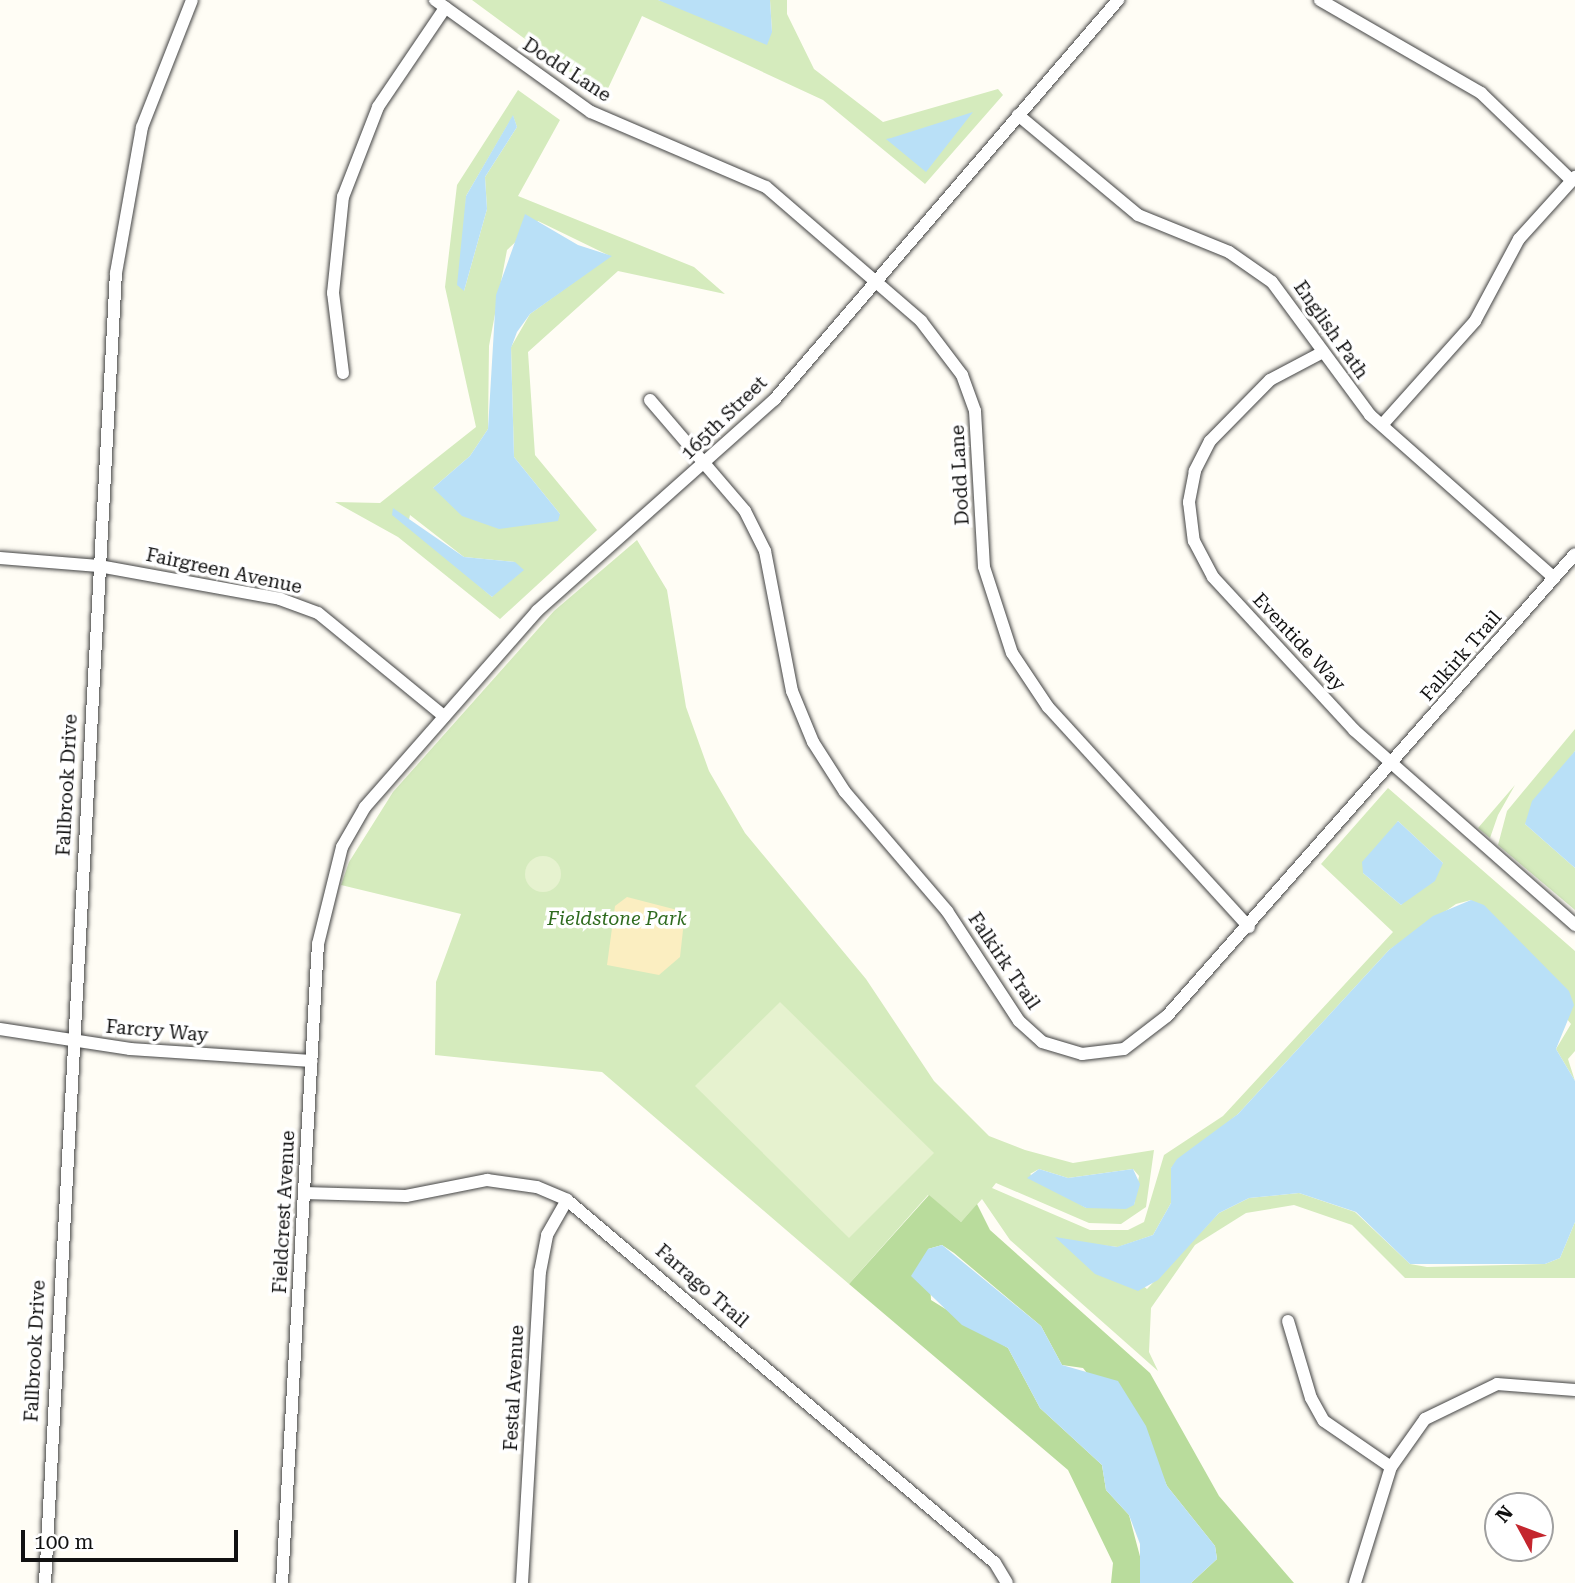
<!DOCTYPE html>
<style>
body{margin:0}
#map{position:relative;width:1575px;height:1583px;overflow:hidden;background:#fffdf5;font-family:"Roboto Serif",serif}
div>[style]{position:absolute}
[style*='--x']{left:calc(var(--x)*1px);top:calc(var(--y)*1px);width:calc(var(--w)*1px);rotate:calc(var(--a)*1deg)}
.green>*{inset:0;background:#d5ebbd}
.forest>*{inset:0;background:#b9dc9c}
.sand>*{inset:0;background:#fbeec1}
.pitch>*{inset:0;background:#e6f2cf}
.round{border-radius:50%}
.water>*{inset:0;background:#b9e0f7}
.roads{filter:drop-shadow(0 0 2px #444) drop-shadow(0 0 2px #444)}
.minor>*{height:12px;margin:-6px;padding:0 6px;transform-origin:6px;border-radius:6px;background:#fff}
span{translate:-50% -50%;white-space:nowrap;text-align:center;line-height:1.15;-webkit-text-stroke:7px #fff;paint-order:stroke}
.street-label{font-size:19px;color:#111}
.park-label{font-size:19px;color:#2f6b1f;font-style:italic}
.north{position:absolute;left:1484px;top:1492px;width:70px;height:70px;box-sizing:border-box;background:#fff;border:2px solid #a0a0a0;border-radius:50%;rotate:311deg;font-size:19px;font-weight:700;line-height:28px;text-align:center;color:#111}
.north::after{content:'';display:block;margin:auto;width:24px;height:32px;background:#c4262e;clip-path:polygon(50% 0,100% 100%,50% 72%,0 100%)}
.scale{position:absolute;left:21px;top:1530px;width:217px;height:32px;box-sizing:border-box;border:4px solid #111;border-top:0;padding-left:9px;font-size:21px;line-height:24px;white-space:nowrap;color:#111;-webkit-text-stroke:5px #fff;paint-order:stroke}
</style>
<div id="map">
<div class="green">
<div style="clip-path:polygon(472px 0,658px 0,772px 32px,770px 0,787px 0,787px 14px,814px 69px,883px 122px,998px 89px,1003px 95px,925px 184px,823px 100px,642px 16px,604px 97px)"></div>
<div style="clip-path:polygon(evenodd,518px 90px,560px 120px,518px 196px,694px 267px,725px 294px,618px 271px,528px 352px,535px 455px,597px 530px,500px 619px,398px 537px,335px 502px,380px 503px,476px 427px,445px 287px,457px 185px,518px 90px,513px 116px,517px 127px,485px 177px,487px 209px,464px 291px,466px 196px,513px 116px,518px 90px,538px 221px,610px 256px,530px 314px,511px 347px,514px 457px,560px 514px,433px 488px,470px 456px,488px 429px,489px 346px,507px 250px,538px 221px,518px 90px,410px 515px,464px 557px,515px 562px,492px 597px,408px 524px,410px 515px)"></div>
<div style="clip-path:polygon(evenodd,637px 540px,667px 590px,686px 707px,709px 771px,745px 833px,866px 979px,934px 1081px,989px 1136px,1025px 1150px,1073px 1163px,1154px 1150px,1146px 1207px,1121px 1224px,1089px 1223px,996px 1183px,992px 1188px,1090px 1230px,1128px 1230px,1144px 1222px,1164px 1155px,1223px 1116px,1393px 932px,1321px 864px,1388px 788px,1575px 951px,1575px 1051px,1568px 1059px,1575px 1081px,1556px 1049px,1571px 1024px,1471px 900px,1456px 904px,1389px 950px,1238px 1114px,1171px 1168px,1171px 1203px,1153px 1235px,1118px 1247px,1090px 1244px,1147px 1289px,1219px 1213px,1249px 1198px,1299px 1193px,1355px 1212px,1410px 1264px,1427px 1267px,1545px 1264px,1560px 1258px,1575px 1222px,1575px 1278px,1405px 1278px,1352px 1225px,1294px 1205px,1246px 1213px,1195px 1245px,1151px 1308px,1149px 1352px,1158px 1371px,1010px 1240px,982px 1199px,961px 1222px,928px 1195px,849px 1284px,602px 1072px,435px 1055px,436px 982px,461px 914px,341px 885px,349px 862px,393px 792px,554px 611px,637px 540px,1398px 821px,1443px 863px,1401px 905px,1363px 873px,1398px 821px,637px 540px,1039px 1169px,1068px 1178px,1133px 1169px,1139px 1176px,1134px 1205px,1086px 1208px,1030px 1174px,1039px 1169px)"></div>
<div style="clip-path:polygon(1575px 729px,1575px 751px,1525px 824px,1575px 868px,1575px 910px,1498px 845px,1507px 811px)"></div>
<div style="clip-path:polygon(1515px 785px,1498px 815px,1490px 838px,1478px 828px)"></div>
</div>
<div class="forest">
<div style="clip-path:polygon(929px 1195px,961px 1222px,977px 1204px,990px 1230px,1150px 1373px,1219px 1496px,1294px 1583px,1191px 1583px,1217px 1559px,1215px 1546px,1167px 1486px,1155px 1458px,1083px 1368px,1062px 1365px,1041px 1326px,954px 1253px,942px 1245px,928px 1249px,931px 1300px,1008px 1348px,1040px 1408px,1102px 1465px,1106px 1490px,1129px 1515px,1142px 1564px,1140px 1583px,1111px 1583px,1113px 1563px,1068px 1470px,849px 1284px)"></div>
</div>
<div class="sand">
<div style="clip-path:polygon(627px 897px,685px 912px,680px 957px,659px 975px,607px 965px,615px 906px)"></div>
</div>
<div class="pitch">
<div class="round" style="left:525px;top:856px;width:36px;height:36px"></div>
<div style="clip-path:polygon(780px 1002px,934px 1153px,849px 1238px,695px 1086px)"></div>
</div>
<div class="water">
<div style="clip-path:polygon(658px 0,770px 0,772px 32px,767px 45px)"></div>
<div style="clip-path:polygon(973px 112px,926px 172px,886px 139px,891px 138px)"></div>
<div style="clip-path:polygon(513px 115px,517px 127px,485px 177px,487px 209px,464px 291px,457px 285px,466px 196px)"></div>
<div style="clip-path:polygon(525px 214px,578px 245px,612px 256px,530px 314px,517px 332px,511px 348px,514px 457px,560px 514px,558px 521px,499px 529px,462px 516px,433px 488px,470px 456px,488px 429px,496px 295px)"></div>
<div style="clip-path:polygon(393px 508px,464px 557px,515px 562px,524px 570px,492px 597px,392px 515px)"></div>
<div style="clip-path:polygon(1575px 751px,1575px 868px,1525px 824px,1532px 801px)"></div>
<div style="clip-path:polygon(1398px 821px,1443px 863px,1435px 881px,1401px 905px,1363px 873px,1362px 862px)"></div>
<div style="clip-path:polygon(1471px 900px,1484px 905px,1569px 991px,1574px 1005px,1556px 1049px,1575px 1081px,1575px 1222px,1560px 1258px,1545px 1264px,1410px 1264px,1356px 1212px,1299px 1193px,1249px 1198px,1219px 1213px,1158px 1280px,1138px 1291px,1095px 1274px,1055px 1237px,1117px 1247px,1153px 1235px,1171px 1203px,1171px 1168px,1177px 1159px,1238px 1114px,1389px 950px,1433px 916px)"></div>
<div style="clip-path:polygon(1039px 1169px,1068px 1178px,1133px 1169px,1140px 1184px,1134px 1205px,1126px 1209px,1086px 1208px,1027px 1178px)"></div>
<div style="clip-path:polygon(942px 1245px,1041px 1326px,1062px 1365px,1118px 1381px,1146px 1426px,1167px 1486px,1215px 1546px,1217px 1559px,1191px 1583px,1140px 1583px,1140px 1544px,1129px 1515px,1106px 1490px,1102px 1465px,1040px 1408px,1008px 1348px,962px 1325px,911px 1276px,928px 1249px)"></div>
</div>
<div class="roads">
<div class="minor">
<div style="--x:435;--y:0;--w:192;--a:35.7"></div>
<div style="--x:591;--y:112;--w:190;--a:23.2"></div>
<div style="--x:766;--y:187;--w:205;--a:40.8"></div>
<div style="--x:921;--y:321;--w:68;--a:52.8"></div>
<div style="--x:962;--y:375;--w:38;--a:70"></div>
<div style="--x:975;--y:411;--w:156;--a:86.7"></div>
<div style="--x:984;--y:567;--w:90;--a:72"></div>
<div style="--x:1012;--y:653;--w:65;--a:56.3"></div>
<div style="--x:1048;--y:707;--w:298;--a:47.6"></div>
<div style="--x:1320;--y:0;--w:186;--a:30"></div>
<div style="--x:1481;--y:93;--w:125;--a:44"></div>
<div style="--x:1018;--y:115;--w:156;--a:39.8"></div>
<div style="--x:1138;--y:215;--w:98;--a:22.1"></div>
<div style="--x:1229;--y:252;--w:52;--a:34.9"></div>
<div style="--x:1272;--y:282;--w:165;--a:53.6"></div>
<div style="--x:1370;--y:415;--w:246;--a:41.5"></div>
<div style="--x:1323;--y:352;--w:60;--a:152.2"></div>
<div style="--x:1270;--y:380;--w:86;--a:134.5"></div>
<div style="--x:1210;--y:441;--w:34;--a:117"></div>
<div style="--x:1195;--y:471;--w:32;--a:101"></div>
<div style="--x:1189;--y:502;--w:39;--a:83"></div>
<div style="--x:1194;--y:541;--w:41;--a:62.2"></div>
<div style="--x:1213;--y:577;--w:208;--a:47.3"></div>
<div style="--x:1354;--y:730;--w:295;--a:41.4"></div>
<div style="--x:343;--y:373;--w:81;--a:-97.1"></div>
<div style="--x:333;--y:293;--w:97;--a:-84.1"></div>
<div style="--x:343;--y:197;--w:97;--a:-68.7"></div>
<div style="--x:378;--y:107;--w:120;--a:-55.9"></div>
<div style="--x:650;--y:400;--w:146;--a:49.4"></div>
<div style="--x:745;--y:511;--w:45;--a:63.4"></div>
<div style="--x:765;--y:551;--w:143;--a:79.1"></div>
<div style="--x:792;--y:691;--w:55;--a:67.6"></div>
<div style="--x:813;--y:742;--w:59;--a:57.4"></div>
<div style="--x:845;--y:792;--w:157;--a:49.4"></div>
<div style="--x:947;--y:911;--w:131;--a:56.8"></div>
<div style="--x:1019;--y:1021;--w:31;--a:42"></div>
<div style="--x:1042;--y:1042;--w:42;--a:16.7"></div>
<div style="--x:1082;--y:1054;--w:42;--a:-6.8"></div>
<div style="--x:1124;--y:1049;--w:54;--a:-37.5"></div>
<div style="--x:1167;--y:1016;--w:616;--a:-48.55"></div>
<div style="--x:1382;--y:425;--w:140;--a:-48.2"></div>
<div style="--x:1475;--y:321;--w:93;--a:-61.8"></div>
<div style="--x:1519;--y:239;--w:84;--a:-47.9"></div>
<div style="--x:0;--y:558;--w:99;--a:4.6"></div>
<div style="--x:99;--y:566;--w:184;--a:10.3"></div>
<div style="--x:280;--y:599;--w:40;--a:20.2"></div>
<div style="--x:318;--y:613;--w:163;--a:39.3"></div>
<div style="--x:0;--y:1029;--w:132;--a:8.7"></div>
<div style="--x:130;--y:1049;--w:182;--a:3.8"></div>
<div style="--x:304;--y:1193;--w:102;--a:1.7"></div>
<div style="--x:406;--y:1196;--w:83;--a:-11.2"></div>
<div style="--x:487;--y:1180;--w:50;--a:8"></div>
<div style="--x:537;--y:1187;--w:33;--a:23"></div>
<div style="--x:567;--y:1200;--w:561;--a:40.3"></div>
<div style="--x:995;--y:1563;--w:23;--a:59"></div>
<div style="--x:1288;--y:1321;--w:80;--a:73.4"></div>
<div style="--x:1311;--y:1398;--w:26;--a:61"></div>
<div style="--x:1324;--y:1421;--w:81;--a:34.5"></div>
<div style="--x:45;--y:1583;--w:1312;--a:-86.9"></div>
<div style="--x:116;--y:273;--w:148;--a:-79.9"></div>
<div style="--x:142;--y:127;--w:136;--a:-68.5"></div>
<div style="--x:282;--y:1583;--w:640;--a:-86.78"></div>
<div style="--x:318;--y:944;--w:100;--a:-76.1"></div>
<div style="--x:342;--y:847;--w:46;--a:-60.1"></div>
<div style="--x:365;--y:807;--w:261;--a:-48.7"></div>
<div style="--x:537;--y:611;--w:317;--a:-41.7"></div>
<div style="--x:774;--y:400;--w:528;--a:-49.3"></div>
<div style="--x:522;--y:1583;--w:312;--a:-86.7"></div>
<div style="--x:540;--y:1272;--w:38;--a:-79"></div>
<div style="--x:547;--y:1235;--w:40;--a:-60.3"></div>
<div style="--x:1355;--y:1583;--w:121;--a:-72.8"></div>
<div style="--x:1391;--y:1467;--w:59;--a:-54.7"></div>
<div style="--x:1425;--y:1419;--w:80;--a:-25.9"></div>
<div style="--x:1497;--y:1384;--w:78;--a:4.4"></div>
</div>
</div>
<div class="street-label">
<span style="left:567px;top:70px;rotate:33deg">Dodd Lane</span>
<span style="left:1331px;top:330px;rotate:55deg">English Path</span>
<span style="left:724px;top:418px;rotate:-44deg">165th Street</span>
<span style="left:960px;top:475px;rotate:-93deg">Dodd Lane</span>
<span style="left:224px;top:571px;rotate:12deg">Fairgreen Avenue</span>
<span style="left:1299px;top:642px;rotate:47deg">Eventide Way</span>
<span style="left:1461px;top:656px;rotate:-49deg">Falkirk Trail</span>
<span style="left:67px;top:785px;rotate:-87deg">Fallbrook Drive</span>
<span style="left:1004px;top:961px;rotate:56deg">Falkirk Trail</span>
<span style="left:157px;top:1031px;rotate:5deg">Farcry Way</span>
<span style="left:284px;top:1212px;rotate:-87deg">Fieldcrest Avenue</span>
<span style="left:702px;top:1286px;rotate:41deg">Farrago Trail</span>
<span style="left:35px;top:1351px;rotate:-87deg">Fallbrook Drive</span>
<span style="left:514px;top:1388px;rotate:-87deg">Festal Avenue</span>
</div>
<div class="park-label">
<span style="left:617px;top:919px">Fieldstone Park</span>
</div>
<div class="north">N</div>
<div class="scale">100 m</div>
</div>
